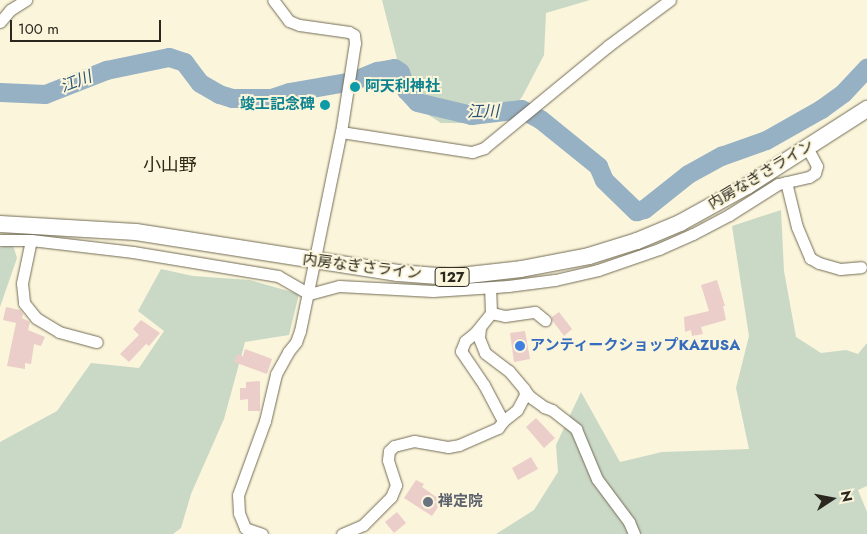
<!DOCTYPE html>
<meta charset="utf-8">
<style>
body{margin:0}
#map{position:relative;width:867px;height:534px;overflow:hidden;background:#fbf5db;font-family:Jost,"Noto Sans JP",sans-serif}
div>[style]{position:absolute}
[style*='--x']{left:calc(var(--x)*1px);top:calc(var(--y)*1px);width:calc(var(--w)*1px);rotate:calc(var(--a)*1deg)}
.green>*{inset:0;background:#cad8c6}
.river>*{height:19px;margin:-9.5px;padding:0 9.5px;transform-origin:9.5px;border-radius:9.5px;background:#96b0c4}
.building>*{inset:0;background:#ebcdc9}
.roads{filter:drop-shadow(0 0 1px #736c56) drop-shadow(0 0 1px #736c56)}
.minor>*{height:11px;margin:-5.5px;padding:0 5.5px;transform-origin:5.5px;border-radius:5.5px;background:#fff}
.highway>*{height:16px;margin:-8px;padding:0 8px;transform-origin:8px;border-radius:8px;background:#fff}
.dots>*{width:14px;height:14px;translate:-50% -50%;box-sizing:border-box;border:2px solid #fbf5db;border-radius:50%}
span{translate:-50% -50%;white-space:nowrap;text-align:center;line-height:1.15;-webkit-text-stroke:4px #fbf5db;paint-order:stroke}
.shield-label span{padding:1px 4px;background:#fbf5db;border:1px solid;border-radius:4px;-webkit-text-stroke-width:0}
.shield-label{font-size:14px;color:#2a281e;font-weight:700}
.culture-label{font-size:15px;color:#0d838f;font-weight:700}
.left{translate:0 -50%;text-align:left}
.right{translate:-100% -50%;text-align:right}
.street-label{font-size:15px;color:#2a281e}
.shop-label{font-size:15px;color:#366cbe;font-weight:700}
.worship-label{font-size:15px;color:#5b616d;font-weight:700}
.water-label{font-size:16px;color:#275372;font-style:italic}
.quarter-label{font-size:18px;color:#2f2915}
.north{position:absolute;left:807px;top:474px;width:50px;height:50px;-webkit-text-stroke:4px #fbf5db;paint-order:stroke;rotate:79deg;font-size:14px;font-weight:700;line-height:20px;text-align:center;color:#2a281e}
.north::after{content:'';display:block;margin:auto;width:18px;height:22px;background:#2a281e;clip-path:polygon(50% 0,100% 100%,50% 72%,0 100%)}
.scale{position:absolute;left:10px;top:20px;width:151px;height:22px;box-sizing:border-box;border:2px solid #2a281e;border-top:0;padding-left:6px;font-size:15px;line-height:18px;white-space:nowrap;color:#2a281e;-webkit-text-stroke:4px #fbf5db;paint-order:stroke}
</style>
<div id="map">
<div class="green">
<div style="clip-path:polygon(382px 0,590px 0,546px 13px,544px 55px,522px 97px,504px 119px,477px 123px,441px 123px,408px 102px)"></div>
<div style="clip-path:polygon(781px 210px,784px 271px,796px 337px,821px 353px,846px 350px,858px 354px,867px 343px,867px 486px,858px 490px,867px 512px,867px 534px,496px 534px,534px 510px,558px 472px,556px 445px,581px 392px,620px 462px,662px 452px,749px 449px,736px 388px,749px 336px,732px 226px)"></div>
<div style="clip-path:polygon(12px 242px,17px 258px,0 307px,0 248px)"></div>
<div style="clip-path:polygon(161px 269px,193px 276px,250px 280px,299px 294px,289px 335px,245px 342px,224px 419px,191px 494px,181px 528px,173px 534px,0 534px,0 442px,57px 411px,91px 363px,139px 368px,164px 331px,138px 311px)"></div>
</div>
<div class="river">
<div style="--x:0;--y:92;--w:45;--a:2.5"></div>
<div style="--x:45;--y:94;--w:66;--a:-21.5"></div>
<div style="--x:106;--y:70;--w:64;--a:-11.7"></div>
<div style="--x:169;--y:57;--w:16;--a:18"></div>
<div style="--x:184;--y:62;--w:26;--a:53"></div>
<div style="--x:200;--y:83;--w:22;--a:30"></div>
<div style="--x:219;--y:94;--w:14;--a:17"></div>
<div style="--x:232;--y:98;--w:39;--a:0"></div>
<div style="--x:271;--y:98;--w:19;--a:-18"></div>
<div style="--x:289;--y:92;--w:64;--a:-9.9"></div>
<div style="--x:352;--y:81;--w:27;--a:-22"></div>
<div style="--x:377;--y:71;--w:17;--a:-10"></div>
<div style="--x:394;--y:68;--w:7;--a:34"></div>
<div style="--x:400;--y:72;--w:19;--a:72"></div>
<div style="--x:406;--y:90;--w:16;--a:47"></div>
<div style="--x:417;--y:102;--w:56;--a:13.5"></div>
<div style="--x:471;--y:115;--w:50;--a:-6.8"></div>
<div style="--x:521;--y:109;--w:21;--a:28"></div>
<div style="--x:540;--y:119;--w:75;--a:39"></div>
<div style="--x:598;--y:166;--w:15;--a:67"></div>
<div style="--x:604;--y:180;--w:45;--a:44.1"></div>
<div style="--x:636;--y:211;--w:8;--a:-14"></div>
<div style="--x:644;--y:209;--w:56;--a:-38.5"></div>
<div style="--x:688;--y:174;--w:38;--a:-29"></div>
<div style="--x:721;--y:156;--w:48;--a:-19.6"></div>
<div style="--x:766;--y:140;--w:63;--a:-29.4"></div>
<div style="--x:821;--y:109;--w:27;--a:-36"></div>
<div style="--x:843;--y:93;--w:35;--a:-47"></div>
</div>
<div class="building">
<div style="clip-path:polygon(717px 280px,725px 306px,723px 306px,726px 320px,701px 327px,703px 334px,692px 336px,691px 330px,685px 332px,684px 317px,709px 311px,701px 285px)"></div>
<div style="clip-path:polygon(6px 307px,20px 310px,23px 314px,22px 318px,30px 322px,28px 330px,45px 337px,41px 346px,34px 344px,31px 364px,25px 363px,25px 369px,7px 366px,16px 323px,3px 320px)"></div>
<div style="clip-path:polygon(559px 312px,572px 329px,564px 336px,552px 320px,552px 317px)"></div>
<div style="clip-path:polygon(141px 320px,160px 333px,149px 346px,146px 344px,129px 362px,120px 354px,139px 335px,133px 329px)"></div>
<div style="clip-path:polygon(525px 331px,530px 359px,514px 362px,510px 333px)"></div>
<div style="clip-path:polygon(245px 349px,272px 359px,267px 374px,234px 362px,237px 354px,243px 356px)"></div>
<div style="clip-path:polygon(260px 381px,260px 411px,248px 411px,248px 399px,240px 400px,240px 388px,246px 388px,246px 382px)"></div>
<div style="clip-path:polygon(536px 418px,555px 438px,544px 448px,526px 427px)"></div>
<div style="clip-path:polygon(531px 457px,538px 469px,518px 480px,512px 468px)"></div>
<div style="clip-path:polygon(416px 480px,424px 484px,422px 487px,442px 501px,432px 516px,404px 498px)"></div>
<div style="clip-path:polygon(397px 512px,406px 523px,394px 533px,385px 522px)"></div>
</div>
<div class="roads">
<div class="minor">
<div style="--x:0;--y:22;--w:16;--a:-50"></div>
<div style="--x:10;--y:10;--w:19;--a:-32"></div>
<div style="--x:341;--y:132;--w:133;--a:8.7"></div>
<div style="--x:472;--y:152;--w:13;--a:-18"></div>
<div style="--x:484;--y:148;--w:161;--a:-39.4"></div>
<div style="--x:608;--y:46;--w:77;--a:-36.6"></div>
<div style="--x:786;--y:182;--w:46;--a:76.3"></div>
<div style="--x:797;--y:227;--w:34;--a:67"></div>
<div style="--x:810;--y:258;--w:10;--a:29"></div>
<div style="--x:819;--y:263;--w:22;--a:16"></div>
<div style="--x:840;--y:269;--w:21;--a:-5"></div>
<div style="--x:0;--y:240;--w:31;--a:0"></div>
<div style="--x:31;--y:240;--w:103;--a:6.7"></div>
<div style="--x:133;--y:252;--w:147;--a:9.4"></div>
<div style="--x:278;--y:276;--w:36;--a:30"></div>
<div style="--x:309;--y:294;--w:31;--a:-15"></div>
<div style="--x:339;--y:286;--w:94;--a:3"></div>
<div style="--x:433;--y:291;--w:75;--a:-3.8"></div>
<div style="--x:508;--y:286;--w:47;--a:-7.3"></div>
<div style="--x:555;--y:280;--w:44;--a:-13.1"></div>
<div style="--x:598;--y:270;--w:65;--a:-19"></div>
<div style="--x:659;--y:249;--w:37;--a:-24"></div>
<div style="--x:693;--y:234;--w:41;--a:-27.8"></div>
<div style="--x:729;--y:215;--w:58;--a:-32.3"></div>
<div style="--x:778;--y:184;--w:32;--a:-13"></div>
<div style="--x:809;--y:177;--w:7;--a:-34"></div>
<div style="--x:815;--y:173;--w:7;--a:-74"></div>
<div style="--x:817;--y:166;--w:21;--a:-118"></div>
<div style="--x:31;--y:240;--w:44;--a:101.8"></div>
<div style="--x:22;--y:283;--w:20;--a:84"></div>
<div style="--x:24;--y:303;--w:19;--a:51"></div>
<div style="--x:36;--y:318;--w:27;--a:31"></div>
<div style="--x:59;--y:332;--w:39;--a:15"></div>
<div style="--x:491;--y:313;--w:14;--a:12"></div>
<div style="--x:505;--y:316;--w:30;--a:-8"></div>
<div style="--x:535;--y:312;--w:13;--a:39"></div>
<div style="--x:480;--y:328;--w:10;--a:96"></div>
<div style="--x:479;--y:338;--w:16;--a:68"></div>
<div style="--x:485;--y:353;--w:30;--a:37"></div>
<div style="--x:509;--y:371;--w:23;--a:50"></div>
<div style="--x:524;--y:389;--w:6;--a:81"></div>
<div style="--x:525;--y:395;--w:17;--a:118"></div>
<div style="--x:517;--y:410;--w:18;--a:142"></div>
<div style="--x:524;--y:389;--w:9;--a:54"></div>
<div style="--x:529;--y:396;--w:19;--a:36"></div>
<div style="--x:544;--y:407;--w:9;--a:21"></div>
<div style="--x:552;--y:410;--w:31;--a:38"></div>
<div style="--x:576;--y:429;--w:54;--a:67.2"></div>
<div style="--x:597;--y:479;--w:54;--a:53.3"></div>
<div style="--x:629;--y:522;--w:13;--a:67"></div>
<div style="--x:262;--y:534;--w:18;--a:-161"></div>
<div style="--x:245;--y:528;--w:16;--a:-112"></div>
<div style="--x:239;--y:513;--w:18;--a:-93"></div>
<div style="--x:238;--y:495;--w:79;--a:-70"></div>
<div style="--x:265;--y:421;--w:48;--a:-76.8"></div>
<div style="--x:276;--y:374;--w:25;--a:-61"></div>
<div style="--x:288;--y:352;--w:13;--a:-51"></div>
<div style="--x:296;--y:342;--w:12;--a:-70"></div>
<div style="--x:300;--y:331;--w:203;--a:-78.4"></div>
<div style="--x:341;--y:132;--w:90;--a:-81.1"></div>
<div style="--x:355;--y:43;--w:8;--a:-97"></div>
<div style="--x:354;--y:35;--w:6;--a:-149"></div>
<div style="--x:349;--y:32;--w:50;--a:-172"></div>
<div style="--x:299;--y:25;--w:11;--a:-158"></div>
<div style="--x:289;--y:21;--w:26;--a:-127"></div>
<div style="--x:342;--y:534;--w:23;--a:-23"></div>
<div style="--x:363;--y:525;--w:40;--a:-45"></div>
<div style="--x:391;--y:497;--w:13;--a:-67"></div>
<div style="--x:396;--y:485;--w:26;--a:-108"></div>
<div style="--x:388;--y:460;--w:9;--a:-84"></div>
<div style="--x:389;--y:451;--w:7;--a:-45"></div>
<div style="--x:394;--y:446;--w:21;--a:-14"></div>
<div style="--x:414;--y:441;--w:35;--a:10"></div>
<div style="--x:448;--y:447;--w:11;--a:-10"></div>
<div style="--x:459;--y:445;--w:43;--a:-23.6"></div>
<div style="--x:498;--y:428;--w:9;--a:-54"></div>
<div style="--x:503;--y:421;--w:41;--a:-117.8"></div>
<div style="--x:484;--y:385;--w:41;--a:-124.1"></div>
<div style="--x:461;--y:351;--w:11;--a:-68"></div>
<div style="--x:465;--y:341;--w:13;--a:-39"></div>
<div style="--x:475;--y:333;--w:26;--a:-51"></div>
<div style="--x:491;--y:313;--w:25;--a:-92"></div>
</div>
<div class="highway">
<div style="--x:0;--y:224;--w:136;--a:3.4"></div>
<div style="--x:136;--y:232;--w:265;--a:8.9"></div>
<div style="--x:398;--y:273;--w:53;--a:4.3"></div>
<div style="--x:451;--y:277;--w:70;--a:-6.5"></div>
<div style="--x:521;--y:269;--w:69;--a:-10.8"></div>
<div style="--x:589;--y:256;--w:50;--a:-17.4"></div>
<div style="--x:637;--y:241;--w:47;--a:-22.7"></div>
<div style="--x:680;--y:223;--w:77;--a:-28.9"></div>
<div style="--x:747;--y:186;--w:143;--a:-32.7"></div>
</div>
</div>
<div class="dots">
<div style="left:355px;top:87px;background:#0f9aa8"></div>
<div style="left:325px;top:105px;background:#0f9aa8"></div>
<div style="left:520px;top:346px;background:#3f7fe0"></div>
<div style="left:428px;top:502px;background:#6b7280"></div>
</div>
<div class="shield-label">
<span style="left:452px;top:277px">127</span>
</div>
<div class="culture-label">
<span class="left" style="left:365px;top:87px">阿天利神社</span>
<span class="right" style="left:315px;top:105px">竣工記念碑</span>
</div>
<div class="street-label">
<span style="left:761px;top:175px;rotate:-31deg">内房なぎさライン</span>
<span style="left:362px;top:267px;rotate:7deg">内房なぎさライン</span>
</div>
<div class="shop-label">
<span class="left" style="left:530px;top:346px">アンティークショップKAZUSA</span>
</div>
<div class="worship-label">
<span class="left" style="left:438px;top:502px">禅定院</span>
</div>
<div class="water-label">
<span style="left:76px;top:82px;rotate:-21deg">江川</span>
<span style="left:483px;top:112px;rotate:-1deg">江川</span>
</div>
<div class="quarter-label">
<span style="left:170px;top:165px">小山野</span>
</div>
<div class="north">N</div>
<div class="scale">100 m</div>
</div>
